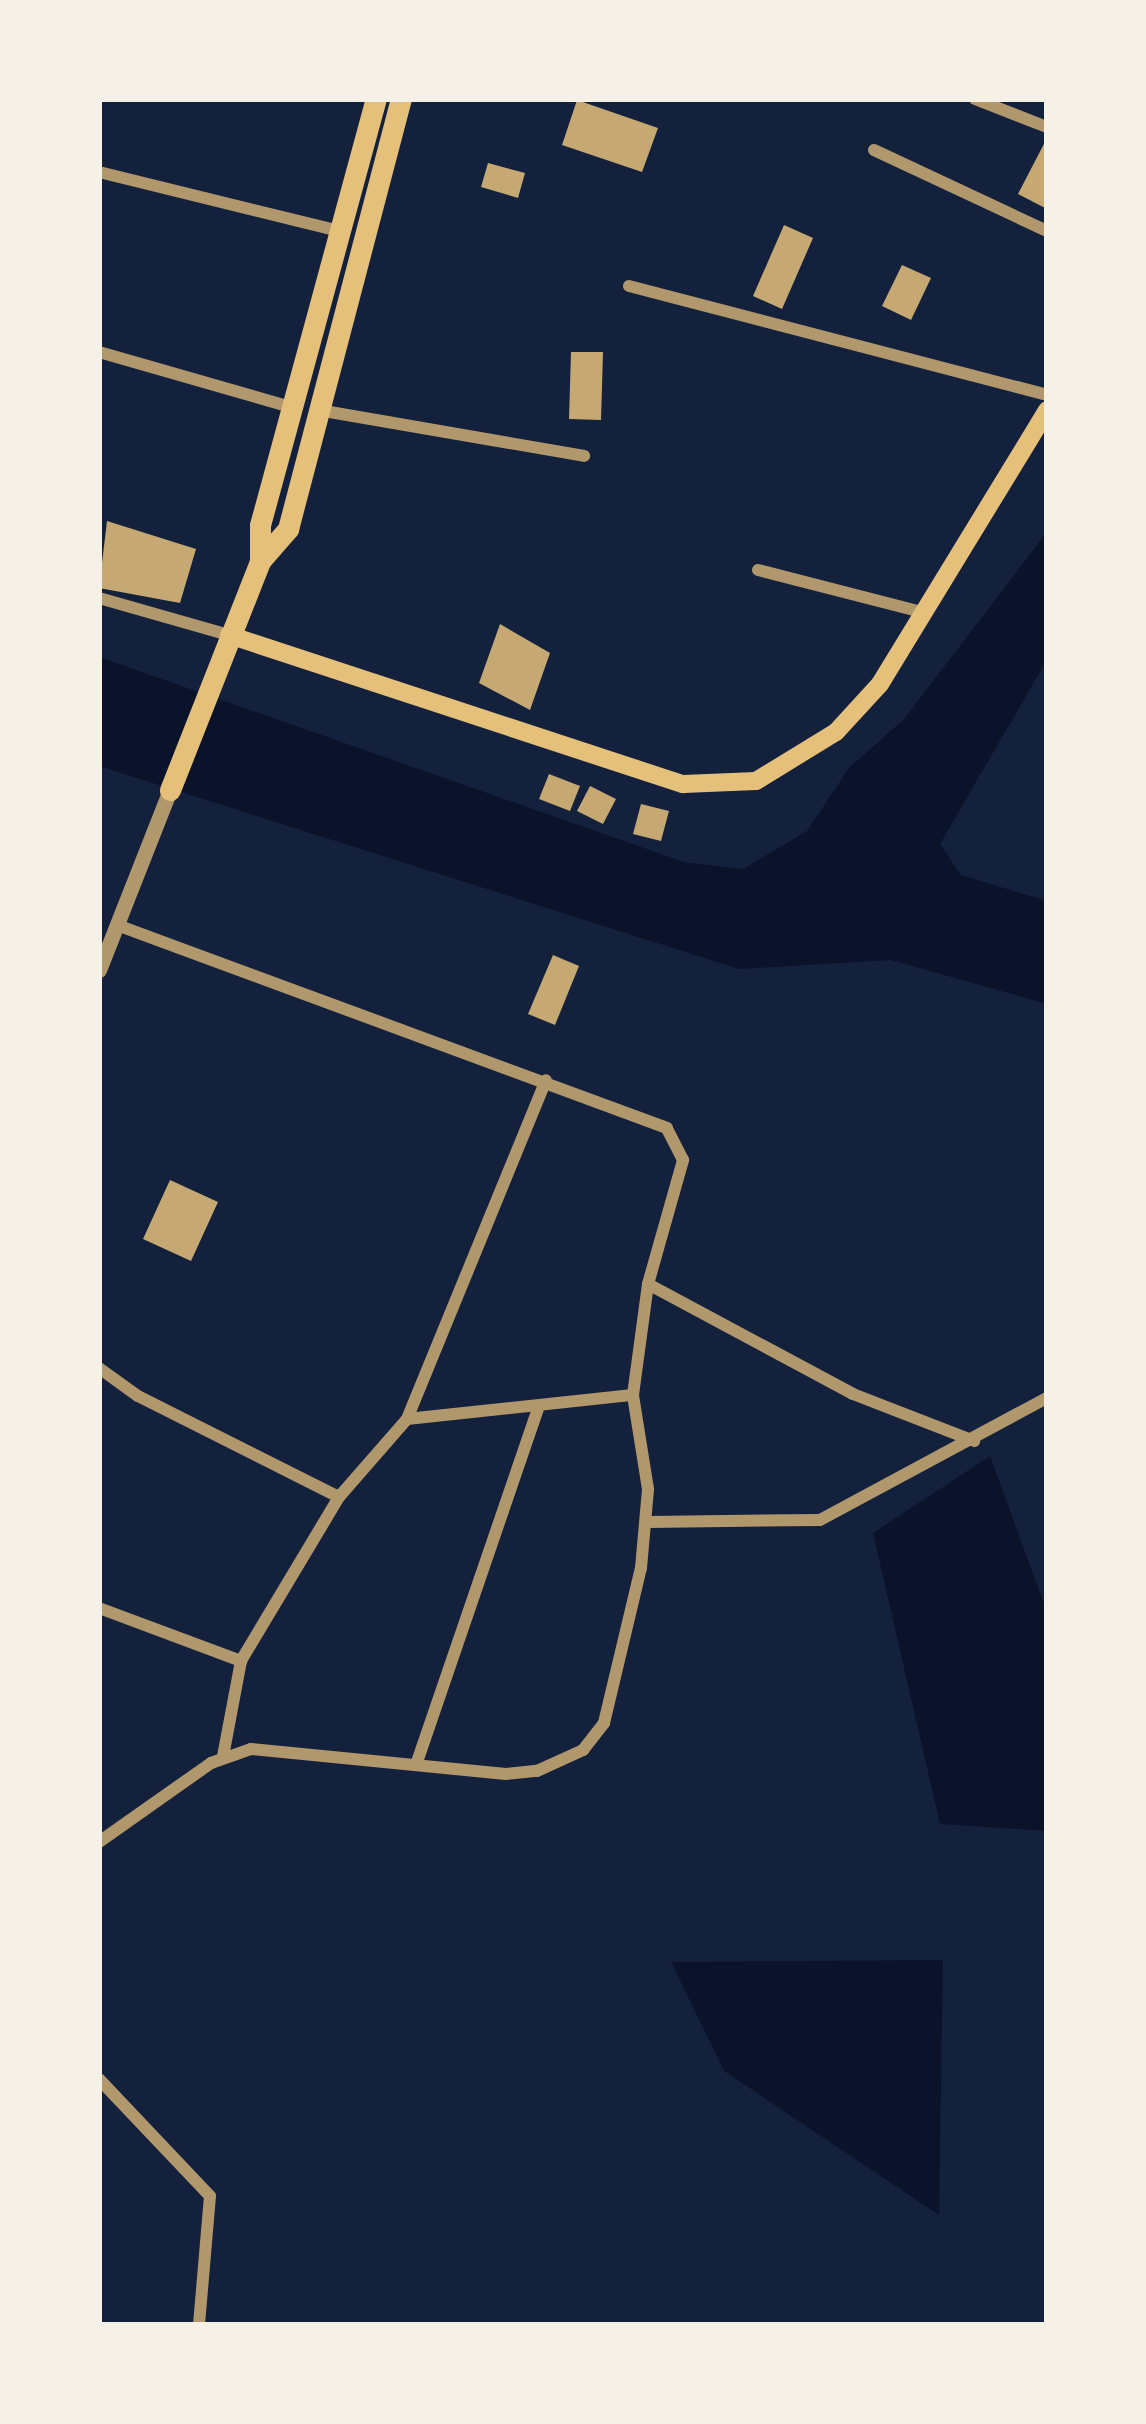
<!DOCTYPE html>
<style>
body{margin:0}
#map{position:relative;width:1146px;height:2424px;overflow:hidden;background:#14213d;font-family:Jost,sans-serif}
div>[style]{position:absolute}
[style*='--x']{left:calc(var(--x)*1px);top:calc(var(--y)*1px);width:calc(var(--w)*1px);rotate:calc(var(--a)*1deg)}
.water>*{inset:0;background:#0b132b}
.building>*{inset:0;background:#c6a872}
.minor>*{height:12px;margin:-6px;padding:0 6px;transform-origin:6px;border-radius:6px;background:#b1986c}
.tertiary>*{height:15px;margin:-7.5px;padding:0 7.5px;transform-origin:7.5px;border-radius:7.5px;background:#b1986c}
.secondary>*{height:18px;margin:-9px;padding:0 9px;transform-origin:9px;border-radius:9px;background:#e5c07b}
.primary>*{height:21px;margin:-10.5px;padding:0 10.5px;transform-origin:10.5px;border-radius:10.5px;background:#e5c07b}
span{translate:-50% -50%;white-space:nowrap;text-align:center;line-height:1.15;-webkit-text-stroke:9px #f6f1e7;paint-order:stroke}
.frame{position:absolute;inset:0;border:102px solid #f6f1e7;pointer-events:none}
</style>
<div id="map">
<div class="water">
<div style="clip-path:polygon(1047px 532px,1047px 660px,940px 844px,961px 875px,1047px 901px,1047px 1004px,891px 960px,739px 969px,99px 766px,99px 657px,684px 862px,743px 869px,807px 831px,849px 768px,904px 719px)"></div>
<div style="clip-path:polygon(990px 1456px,1047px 1612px,1047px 1831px,940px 1824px,873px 1533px)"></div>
<div style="clip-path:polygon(943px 1960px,939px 2215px,724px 2071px,671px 1962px)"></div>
</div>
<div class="building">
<div style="clip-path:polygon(577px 100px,658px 128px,642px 172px,562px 145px)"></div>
<div style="clip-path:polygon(1047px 138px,1047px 209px,1018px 194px)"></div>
<div style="clip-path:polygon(488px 163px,525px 173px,518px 198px,481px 187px)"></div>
<div style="clip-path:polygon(784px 225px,813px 238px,782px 309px,753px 296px)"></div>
<div style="clip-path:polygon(902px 265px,931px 278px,911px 320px,882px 306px)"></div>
<div style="clip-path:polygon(571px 352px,603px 352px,601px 420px,569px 419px)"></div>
<div style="clip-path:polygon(107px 521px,196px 549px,180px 603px,99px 588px)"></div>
<div style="clip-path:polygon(500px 624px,550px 653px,530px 710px,479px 683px)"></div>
<div style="clip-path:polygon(549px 774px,580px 786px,570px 811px,539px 799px)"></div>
<div style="clip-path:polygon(590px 786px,616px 799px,603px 824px,577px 811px)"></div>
<div style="clip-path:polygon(641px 804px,669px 811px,661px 841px,633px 834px)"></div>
<div style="clip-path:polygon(553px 955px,579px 966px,555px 1025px,528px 1014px)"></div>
<div style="clip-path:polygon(170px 1180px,218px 1202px,191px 1261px,143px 1239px)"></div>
</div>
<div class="minor">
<div style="--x:975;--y:99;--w:77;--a:21.3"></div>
<div style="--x:874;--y:150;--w:191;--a:25.1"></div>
<div style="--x:99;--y:172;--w:248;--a:13.8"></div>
<div style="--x:629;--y:286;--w:432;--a:14.6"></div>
<div style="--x:99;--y:352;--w:203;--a:16"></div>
<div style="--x:324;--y:411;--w:264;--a:9.8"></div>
<div style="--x:758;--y:570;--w:172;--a:14.4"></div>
<div style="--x:99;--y:598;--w:135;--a:15.9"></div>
<div style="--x:648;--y:1284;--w:233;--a:28.2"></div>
<div style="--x:853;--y:1394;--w:130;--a:21.2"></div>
<div style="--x:99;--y:1368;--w:48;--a:35.7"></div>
<div style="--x:138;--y:1396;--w:225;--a:26.7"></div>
<div style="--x:339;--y:1497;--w:191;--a:120.9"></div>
<div style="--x:407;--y:1419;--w:366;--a:-67.7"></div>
<div style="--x:339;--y:1497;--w:103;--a:-48.9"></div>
<div style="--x:407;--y:1419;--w:227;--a:-6.1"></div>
<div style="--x:648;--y:1522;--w:172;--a:-0.7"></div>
<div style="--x:820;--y:1520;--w:258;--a:-28.3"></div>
<div style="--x:99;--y:1608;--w:152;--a:20.5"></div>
<div style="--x:241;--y:1661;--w:97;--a:100.7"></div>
<div style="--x:416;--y:1765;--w:376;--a:-71.1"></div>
<div style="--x:99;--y:1842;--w:137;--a:-35.2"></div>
<div style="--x:211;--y:1763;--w:42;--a:-19.3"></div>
<div style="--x:251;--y:1749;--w:256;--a:5.6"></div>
<div style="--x:506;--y:1774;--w:31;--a:-6"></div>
<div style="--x:537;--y:1771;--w:51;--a:-24.5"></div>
<div style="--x:583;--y:1750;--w:34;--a:-52"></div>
<div style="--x:604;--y:1723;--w:159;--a:-76.6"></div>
<div style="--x:641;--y:1568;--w:79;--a:-84.9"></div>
<div style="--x:648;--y:1489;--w:95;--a:-99.1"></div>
<div style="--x:633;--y:1395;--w:112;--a:-82.3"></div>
<div style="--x:648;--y:1284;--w:129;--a:-74.2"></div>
<div style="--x:683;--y:1160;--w:36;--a:-117"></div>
<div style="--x:667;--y:1128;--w:586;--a:-159.74"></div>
<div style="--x:99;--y:2079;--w:161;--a:46.5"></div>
<div style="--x:210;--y:2196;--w:129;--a:94.9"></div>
</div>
<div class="tertiary">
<div style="--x:99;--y:970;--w:193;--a:-68.5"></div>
</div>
<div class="secondary">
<div style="--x:229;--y:635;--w:478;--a:18.2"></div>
<div style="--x:683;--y:784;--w:73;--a:-2.4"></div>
<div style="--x:756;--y:781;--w:94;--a:-31.5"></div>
<div style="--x:836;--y:732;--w:65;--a:-47.5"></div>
<div style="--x:880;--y:684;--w:321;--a:-58.6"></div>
</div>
<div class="primary">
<div style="--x:260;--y:561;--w:36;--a:-90"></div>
<div style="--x:260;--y:525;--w:442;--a:-74.8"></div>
<div style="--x:170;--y:790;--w:246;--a:-68.5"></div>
<div style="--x:260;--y:561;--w:43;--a:-48.8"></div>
<div style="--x:288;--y:529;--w:445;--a:-75.3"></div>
</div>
<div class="frame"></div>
</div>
